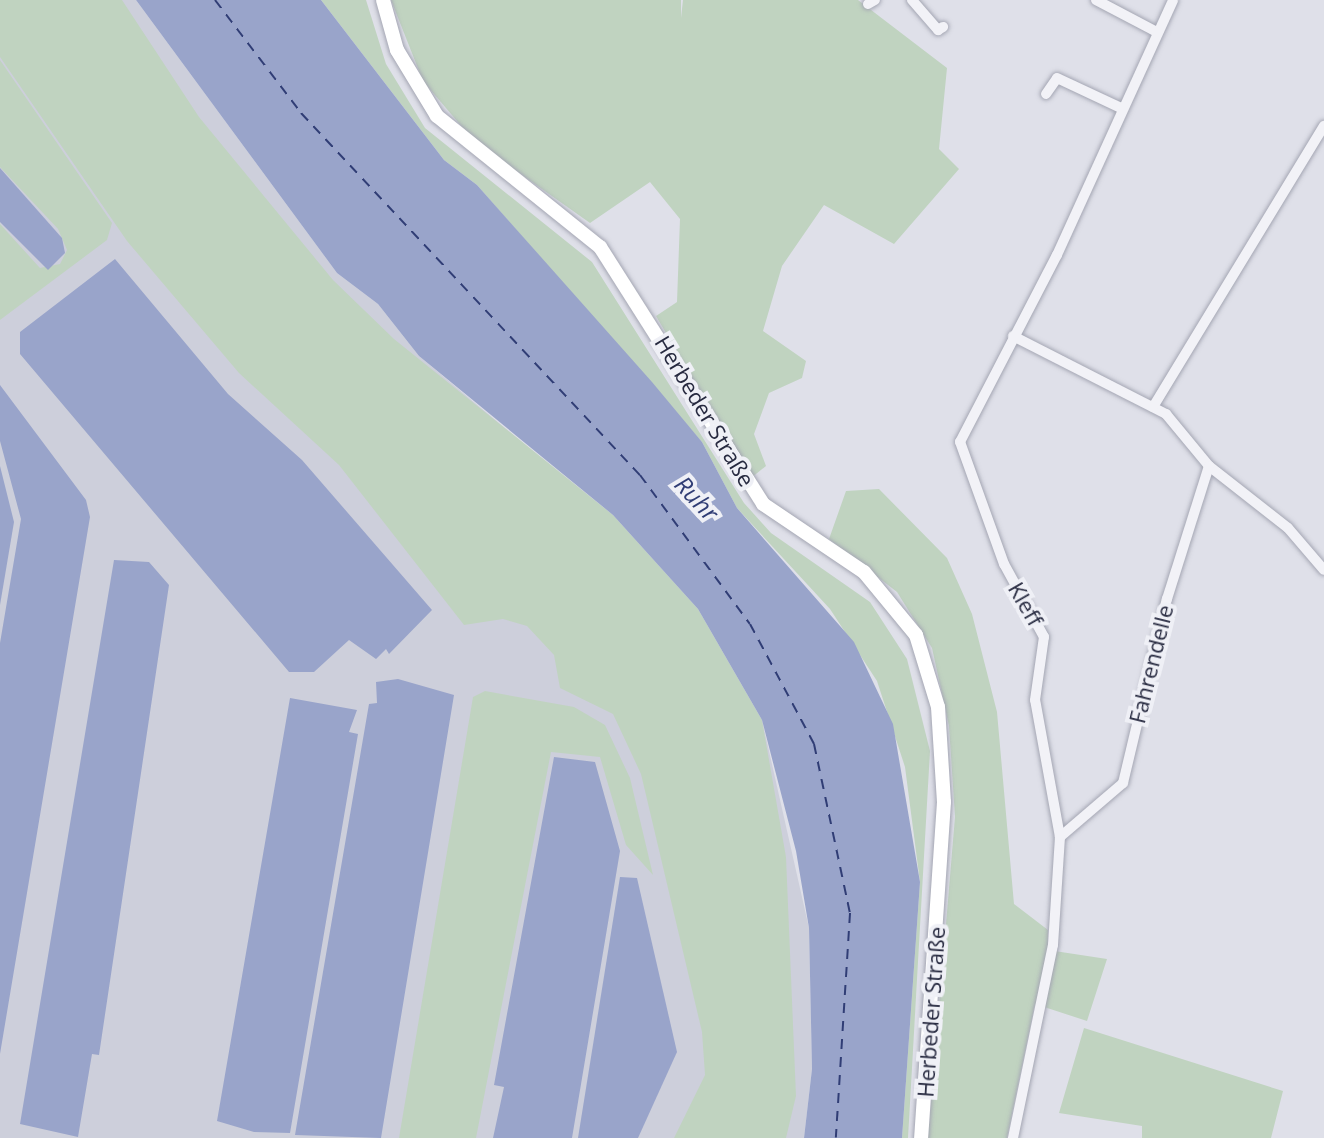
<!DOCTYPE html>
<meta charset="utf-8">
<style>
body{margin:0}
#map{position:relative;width:1324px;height:1138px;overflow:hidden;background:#dfe0e9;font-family:"Open Sans",sans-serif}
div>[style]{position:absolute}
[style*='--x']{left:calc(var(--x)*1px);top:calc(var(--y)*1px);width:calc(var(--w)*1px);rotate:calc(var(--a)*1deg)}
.built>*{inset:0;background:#cdcfdb}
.green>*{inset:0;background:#c0d3c0}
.water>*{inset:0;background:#99a4ca}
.ferry>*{height:2px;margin-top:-1px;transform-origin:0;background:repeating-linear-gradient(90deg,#303d75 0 10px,transparent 0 18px)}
.roads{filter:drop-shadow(0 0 2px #a4a6b3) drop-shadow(0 0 2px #a4a6b3)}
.street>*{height:10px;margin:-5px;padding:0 5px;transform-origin:5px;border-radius:5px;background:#f2f2f7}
.secondary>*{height:14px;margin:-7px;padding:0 7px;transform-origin:7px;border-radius:7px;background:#fff}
span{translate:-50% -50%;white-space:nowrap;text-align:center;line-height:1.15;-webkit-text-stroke:8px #eff0f6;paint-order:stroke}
.street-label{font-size:22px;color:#272a40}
.water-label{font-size:24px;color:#303d75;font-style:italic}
</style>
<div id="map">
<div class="built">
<div style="clip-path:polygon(0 0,136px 0,337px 273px,378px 304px,419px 356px,573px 485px,762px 720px,809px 928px,812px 1069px,804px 1138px,0 1138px)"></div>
</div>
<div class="green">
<div style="clip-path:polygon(0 0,122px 0,199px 117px,333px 280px,394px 339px,613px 515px,698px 609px,762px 720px,786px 857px,796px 1096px,786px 1138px,674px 1138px,705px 1075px,702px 1032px,641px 774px,613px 714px,560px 688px,554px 655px,527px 626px,503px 619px,464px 625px,339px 465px,239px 373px,127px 241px,0 57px)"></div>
<div style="clip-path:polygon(321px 0,366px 0,386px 64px,425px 128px,592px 262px,744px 503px,771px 533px,870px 602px,907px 659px,930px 751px,908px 1138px,902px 1138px,920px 882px,905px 767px,877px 681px,830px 609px,737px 508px,702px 442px,477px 185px,444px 160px)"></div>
<div style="clip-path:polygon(391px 0,681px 0,681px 18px,683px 0,858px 0,947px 68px,939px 149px,959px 169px,894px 244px,824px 205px,782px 266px,763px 331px,806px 361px,802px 378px,769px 393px,754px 434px,766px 466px,751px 478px,656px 316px,677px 302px,680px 219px,650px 182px,590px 223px,474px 141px,423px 81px)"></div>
<div style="clip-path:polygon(0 60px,112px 223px,107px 240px,0 320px,0 224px,40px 268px,60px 264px,67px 250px,58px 229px,0 167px)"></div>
<div style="clip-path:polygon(879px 489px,947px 558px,972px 614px,997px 712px,1014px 904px,1048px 930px,1048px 950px,1107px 959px,1087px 1021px,1035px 1004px,1007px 1138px,928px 1138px,955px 817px,949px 726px,932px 648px,897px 592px,829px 539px,846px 491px)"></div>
<div style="clip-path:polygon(485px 691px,574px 707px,605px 725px,630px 778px,653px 875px,626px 845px,600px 757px,551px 752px,476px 1138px,399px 1138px,473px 697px)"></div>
<div style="clip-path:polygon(1084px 1028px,1283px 1091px,1271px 1138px,1142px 1138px,1142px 1126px,1059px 1113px)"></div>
</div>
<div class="water">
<div style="clip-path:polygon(136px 0,321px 0,444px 160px,477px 185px,652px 382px,702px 442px,737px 508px,854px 642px,893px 724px,920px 882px,902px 1138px,804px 1138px,812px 1069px,809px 928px,796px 851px,762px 720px,698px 609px,613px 515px,419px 356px,378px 304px,337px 273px)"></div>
<div style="clip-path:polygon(0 168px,62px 238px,65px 253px,48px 270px,0 222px)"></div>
<div style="clip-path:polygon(115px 259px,228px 394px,302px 460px,432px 610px,389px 654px,386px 649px,376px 659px,349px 640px,314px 672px,289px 672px,20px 354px,20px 332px)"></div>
<div style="clip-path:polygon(0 385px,86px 500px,90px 517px,0 1054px,0 643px,21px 519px,0 441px)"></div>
<div style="clip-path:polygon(0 466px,14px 522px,0 605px)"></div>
<div style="clip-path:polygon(114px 560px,149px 562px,169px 585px,99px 1055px,92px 1054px,78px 1137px,20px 1124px)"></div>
<div style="clip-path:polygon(398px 679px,454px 695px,381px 1138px,295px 1135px,369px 704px,377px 703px,376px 682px)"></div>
<div style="clip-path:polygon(290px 698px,357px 710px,349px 732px,358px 734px,290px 1133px,254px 1132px,217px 1121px)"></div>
<div style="clip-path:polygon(554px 757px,595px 762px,620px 851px,572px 1138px,493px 1138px,504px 1087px,494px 1085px)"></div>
<div style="clip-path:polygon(620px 877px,637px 878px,677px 1052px,638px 1138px,578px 1138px)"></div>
</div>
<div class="ferry">
<div style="--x:215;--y:0;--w:142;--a:52.7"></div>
<div style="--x:301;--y:113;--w:496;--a:46.9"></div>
<div style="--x:640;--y:475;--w:185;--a:53.6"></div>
<div style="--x:750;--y:624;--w:136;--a:61.9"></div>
<div style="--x:814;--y:744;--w:173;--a:78"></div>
<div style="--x:850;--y:913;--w:225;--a:93.6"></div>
</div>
<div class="roads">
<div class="street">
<div style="--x:912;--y:0;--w:40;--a:49"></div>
<div style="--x:938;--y:30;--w:6;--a:-31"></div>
<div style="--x:1096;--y:0;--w:69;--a:27.7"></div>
<div style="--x:868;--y:4;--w:8;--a:-30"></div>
<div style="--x:1046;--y:94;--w:19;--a:-55"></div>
<div style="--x:1057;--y:78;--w:71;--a:25.1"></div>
<div style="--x:1013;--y:336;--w:172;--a:27"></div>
<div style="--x:1166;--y:414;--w:67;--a:50.4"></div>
<div style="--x:1209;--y:466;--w:100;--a:38.1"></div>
<div style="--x:1288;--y:528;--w:55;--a:49.4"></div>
<div style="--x:1153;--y:407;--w:329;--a:-58.7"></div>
<div style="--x:1060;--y:837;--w:83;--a:-40.6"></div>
<div style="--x:1123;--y:783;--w:189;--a:-76.6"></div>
<div style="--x:1167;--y:599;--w:139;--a:-72.5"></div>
<div style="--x:1013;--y:1138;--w:197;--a:-78.3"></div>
<div style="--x:1053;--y:945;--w:108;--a:-86.3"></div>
<div style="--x:1060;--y:837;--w:139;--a:-100.3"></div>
<div style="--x:1035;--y:700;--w:64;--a:-81.9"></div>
<div style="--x:1044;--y:637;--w:83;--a:-118.7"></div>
<div style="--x:1004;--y:564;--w:130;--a:-109.8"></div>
<div style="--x:960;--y:442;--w:211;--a:-62.6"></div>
<div style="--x:1057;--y:255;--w:280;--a:-65.5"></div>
</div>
<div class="secondary">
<div style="--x:383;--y:0;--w:52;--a:74.4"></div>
<div style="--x:397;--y:50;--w:77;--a:58.8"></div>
<div style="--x:437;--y:116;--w:209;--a:38.8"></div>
<div style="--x:600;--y:247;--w:304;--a:57.6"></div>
<div style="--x:763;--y:504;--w:122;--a:34"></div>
<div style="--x:864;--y:572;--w:82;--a:50.5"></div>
<div style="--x:916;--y:635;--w:75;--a:73"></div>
<div style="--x:938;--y:707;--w:95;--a:86.4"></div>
<div style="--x:944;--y:802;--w:337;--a:93.9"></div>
</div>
</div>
<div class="street-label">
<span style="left:705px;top:411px;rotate:59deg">Herbeder Straße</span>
<span style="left:1026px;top:604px;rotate:60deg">Kleff</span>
<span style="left:1151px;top:664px;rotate:-76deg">Fahrendelle</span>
<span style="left:931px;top:1012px;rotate:-86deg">Herbeder Straße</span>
</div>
<div class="water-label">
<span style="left:697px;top:498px;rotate:47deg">Ruhr</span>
</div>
</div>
